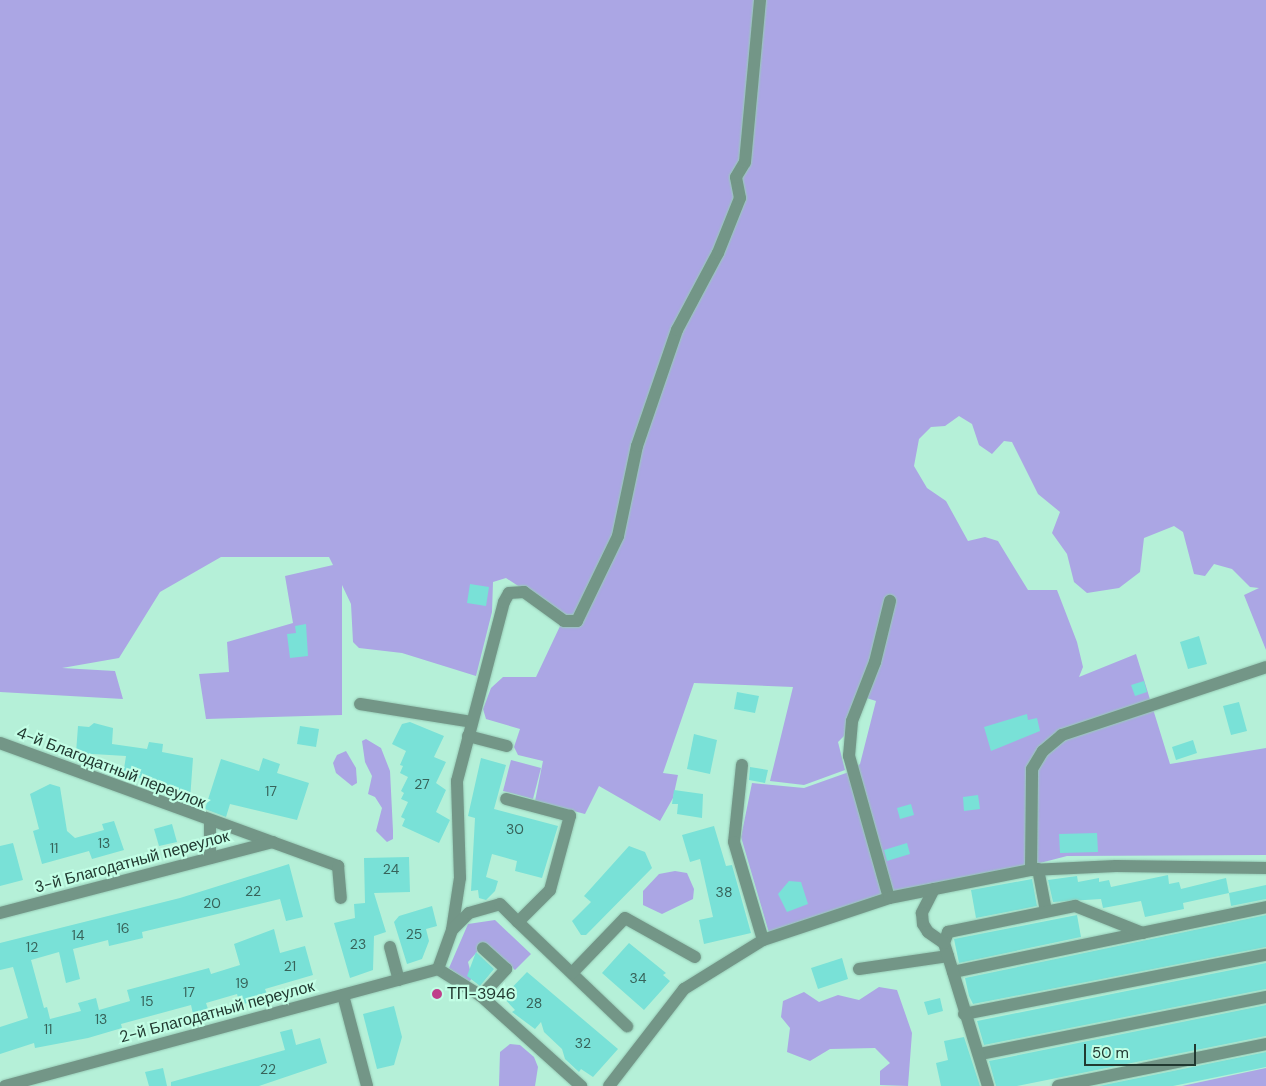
<!DOCTYPE html>
<meta charset="utf-8">
<style>
body{margin:0}
#map{position:relative;width:1266px;height:1086px;overflow:hidden;background:#b5f0d8;font-family:"DM Sans",sans-serif}
div>[style]{position:absolute}
[style*='--x']{left:calc(var(--x)*1px);top:calc(var(--y)*1px);width:calc(var(--w)*1px);rotate:calc(var(--a)*1deg)}
.green>*{inset:0;background:#aba6e4}
.building>*{inset:0;background:#79e1d7}
.roads{filter:drop-shadow(0 0 1px #97cbb6) drop-shadow(0 0 1px #97cbb6)}
.minor>*{height:12px;margin:-6px;padding:0 6px;transform-origin:6px;border-radius:6px;background:#739687}
.dots>*{width:14px;height:14px;translate:-50% -50%;box-sizing:border-box;border:2px solid #c2fee5;border-radius:50%}
span{translate:-50% -50%;white-space:nowrap;text-align:center;line-height:1.15;-webkit-text-stroke:4.5px #c2fee5;paint-order:stroke}
.number-label{font-size:14px;color:#37635a}
.number-label span{-webkit-text-stroke-width:0}
.street-label{font-size:16px;color:#213930}
.poi-label{font-size:16px;color:#213930}
.left{translate:0 -50%;text-align:left}
.scale{position:absolute;left:1084px;top:1044px;width:112px;height:22px;box-sizing:border-box;border:2px solid #213930;border-top:0;padding-left:6px;font-size:15px;line-height:18px;white-space:nowrap;color:#213930;-webkit-text-stroke:4px #c2fee5;paint-order:stroke}
</style>
<div id="map">
<div class="green">
<div style="clip-path:polygon(0 0,1266px 0,1266px 650px,1244px 595px,1259px 588px,1250px 587px,1232px 569px,1214px 564px,1205px 576px,1194px 574px,1183px 532px,1174px 526px,1144px 538px,1140px 572px,1119px 588px,1087px 593px,1074px 582px,1067px 554px,1052px 533px,1060px 512px,1038px 494px,1012px 442px,1004px 441px,992px 454px,979px 445px,972px 424px,959px 416px,945px 426px,931px 427px,919px 439px,914px 466px,927px 488px,946px 501px,968px 541px,985px 537px,998px 541px,1028px 590px,1057px 590px,1077px 642px,1083px 667px,1079px 677px,1136px 654px,1170px 764px,1266px 748px,1266px 855px,1067px 856px,769px 933px,741px 837px,752px 783px,804px 788px,849px 772px,860px 764px,876px 701px,857px 695px,844px 736px,838px 742px,845px 770px,804px 785px,770px 781px,793px 687px,694px 683px,663px 773px,678px 775px,673px 798px,660px 821px,599px 786px,585px 814px,535px 801px,543px 761px,518px 755px,514px 747px,520px 729px,486px 719px,483px 709px,491px 688px,503px 677px,536px 677px,561px 624px,538px 599px,506px 578px,493px 582px,492px 612px,476px 676px,402px 653px,359px 648px,353px 642px,351px 604px,342px 585px,342px 715px,206px 719px,199px 674px,229px 672px,227px 642px,293px 623px,285px 576px,333px 565px,329px 557px,221px 557px,160px 592px,119px 658px,62px 668px,115px 671px,123px 699px,0 692px)"></div>
<div style="clip-path:polygon(366px 739px,381px 748px,390px 771px,393px 831px,393px 839px,387px 842px,376px 831px,382px 808px,375px 797px,368px 794px,372px 776px,365px 762px,362px 741px)"></div>
<div style="clip-path:polygon(346px 751px,356px 768px,357px 783px,352px 786px,336px 773px,333px 763px,337px 755px)"></div>
<div style="clip-path:polygon(511px 760px,541px 768px,533px 799px,503px 791px)"></div>
<div style="clip-path:polygon(675px 871px,687px 873px,694px 889px,693px 899px,662px 914px,643px 905px,643px 891px,659px 874px)"></div>
<div style="clip-path:polygon(495px 920px,531px 954px,515px 970px,485px 943px,468px 962px,472px 978px,469px 982px,449px 968px,468px 924px)"></div>
<div style="clip-path:polygon(879px 987px,897px 990px,912px 1033px,908px 1086px,880px 1085px,880px 1071px,890px 1063px,875px 1048px,830px 1049px,810px 1061px,787px 1052px,790px 1028px,781px 1017px,783px 1001px,804px 992px,819px 1002px,838px 995px,859px 1000px)"></div>
<div style="clip-path:polygon(510px 1044px,520px 1045px,534px 1057px,538px 1067px,535px 1086px,499px 1086px,500px 1052px)"></div>
<div style="clip-path:polygon(1266px 1068px,1266px 1086px,1182px 1086px)"></div>
</div>
<div class="building">
<div style="clip-path:polygon(470px 584px,489px 587px,486px 606px,467px 603px)"></div>
<div style="clip-path:polygon(306px 624px,308px 656px,290px 658px,287px 634px,296px 633px,295px 626px)"></div>
<div style="clip-path:polygon(1199px 636px,1207px 664px,1188px 669px,1180px 642px)"></div>
<div style="clip-path:polygon(1144px 681px,1147px 692px,1135px 696px,1131px 685px)"></div>
<div style="clip-path:polygon(737px 692px,759px 696px,755px 713px,734px 709px)"></div>
<div style="clip-path:polygon(1239px 702px,1247px 731px,1231px 735px,1223px 706px)"></div>
<div style="clip-path:polygon(1027px 714px,1028px 720px,1037px 718px,1040px 731px,991px 751px,984px 727px)"></div>
<div style="clip-path:polygon(410px 722px,444px 736px,434px 757px,446px 762px,436px 783px,446px 790px,436px 812px,450px 820px,439px 843px,402px 826px,405px 819px,401px 817px,408px 802px,401px 799px,404px 793px,401px 791px,408px 777px,400px 773px,403px 766px,400px 765px,406px 751px,392px 744px,402px 724px)"></div>
<div style="clip-path:polygon(94px 723px,113px 728px,112px 744px,147px 749px,149px 742px,163px 744px,162px 752px,193px 758px,190px 800px,162px 793px,163px 783px,123px 775px,126px 756px,76px 753px,78px 726px,89px 727px)"></div>
<div style="clip-path:polygon(300px 726px,319px 729px,316px 747px,297px 744px)"></div>
<div style="clip-path:polygon(694px 734px,717px 740px,710px 774px,687px 769px)"></div>
<div style="clip-path:polygon(1193px 740px,1197px 753px,1176px 760px,1172px 747px)"></div>
<div style="clip-path:polygon(263px 758px,280px 764px,277px 773px,309px 783px,297px 820px,230px 804px,226px 817px,205px 809px,221px 759px,259px 771px)"></div>
<div style="clip-path:polygon(481px 758px,506px 765px,494px 809px,558px 826px,542px 878px,515px 871px,517px 861px,492px 854px,486px 877px,498px 881px,495px 891px,486px 900px,479px 898px,478px 890px,471px 891px,475px 818px,468px 816px)"></div>
<div style="clip-path:polygon(750px 767px,768px 770px,765px 783px,749px 780px)"></div>
<div style="clip-path:polygon(50px 784px,60px 787px,67px 831px,75px 838px,104px 830px,102px 824px,114px 821px,124px 850px,92px 859px,89px 851px,42px 864px,33px 831px,39px 829px,30px 794px)"></div>
<div style="clip-path:polygon(674px 790px,703px 794px,702px 818px,677px 814px,678px 804px,672px 804px)"></div>
<div style="clip-path:polygon(978px 795px,980px 809px,964px 811px,963px 797px)"></div>
<div style="clip-path:polygon(911px 804px,914px 815px,900px 819px,897px 808px)"></div>
<div style="clip-path:polygon(172px 824px,177px 842px,159px 846px,154px 829px)"></div>
<div style="clip-path:polygon(714px 826px,726px 866px,732px 865px,751px 933px,704px 944px,699px 920px,713px 917px,700px 859px,690px 862px,682px 835px)"></div>
<div style="clip-path:polygon(1097px 833px,1098px 852px,1060px 853px,1059px 834px)"></div>
<div style="clip-path:polygon(13px 843px,23px 880px,0 886px,0 846px)"></div>
<div style="clip-path:polygon(907px 843px,910px 854px,887px 861px,884px 850px)"></div>
<div style="clip-path:polygon(629px 846px,645px 852px,652px 868px,586px 935px,581px 935px,572px 921px,591px 902px,584px 896px)"></div>
<div style="clip-path:polygon(409px 857px,410px 892px,374px 893px,386px 932px,374px 936px,373px 970px,350px 978px,334px 923px,355px 918px,354px 904px,365px 903px,364px 858px)"></div>
<div style="clip-path:polygon(289px 864px,303px 917px,286px 921px,280px 899px,142px 932px,143px 938px,109px 946px,108px 940px,73px 949px,80px 979px,66px 983px,59px 952px,31px 960px,44px 1008px,47px 1007px,50px 1019px,81px 1011px,78px 1003px,96px 998px,99px 1010px,130px 1001px,127px 990px,209px 968px,211px 974px,240px 965px,234px 944px,274px 929px,280px 953px,305px 946px,313px 975px,265px 989px,268px 997px,240px 1005px,237px 994px,206px 1003px,208px 1009px,193px 1014px,191px 1005px,121px 1024px,122px 1028px,88px 1038px,35px 1048px,34px 1043px,0 1054px,0 1027px,28px 1018px,13px 967px,0 970px,0 943px,180px 898px)"></div>
<div style="clip-path:polygon(1168px 875px,1169px 884px,1179px 882px,1181px 889px,1226px 878px,1229px 893px,1183px 903px,1184px 909px,1145px 917px,1141px 901px,1103px 908px,1101px 899px,1053px 902px,1048px 880px,1077px 876px,1078px 882px,1099px 878px,1099px 882px,1109px 880px,1111px 887px)"></div>
<div style="clip-path:polygon(1032px 879px,1037px 906px,976px 918px,971px 890px)"></div>
<div style="clip-path:polygon(789px 881px,801px 882px,808px 904px,787px 912px,778px 894px)"></div>
<div style="clip-path:polygon(1266px 885px,1266px 899px,1231px 906px,1229px 893px)"></div>
<div style="clip-path:polygon(432px 906px,437px 926px,426px 929px,429px 941px,422px 959px,407px 964px,394px 922px,399px 916px)"></div>
<div style="clip-path:polygon(1077px 915px,1081px 937px,959px 963px,954px 939px)"></div>
<div style="clip-path:polygon(1266px 915px,1266px 947px,973px 1004px,969px 996px,965px 978px)"></div>
<div style="clip-path:polygon(629px 943px,666px 973px,663px 975px,670px 981px,644px 1010px,602px 973px)"></div>
<div style="clip-path:polygon(476px 952px,494px 969px,480px 986px,467px 976px)"></div>
<div style="clip-path:polygon(842px 958px,848px 979px,818px 989px,811px 968px)"></div>
<div style="clip-path:polygon(1266px 963px,1266px 989px,984px 1045px,977px 1021px)"></div>
<div style="clip-path:polygon(527px 972px,618px 1049px,593px 1077px,581px 1069px,579px 1072px,565px 1059px,562px 1049px,544px 1032px,541px 1022px,535px 1029px,512px 1012px,515px 1010px,503px 997px)"></div>
<div style="clip-path:polygon(940px 998px,943px 1011px,928px 1015px,924px 1002px)"></div>
<div style="clip-path:polygon(1266px 1005px,1266px 1036px,1017px 1086px,996px 1086px,989px 1061px)"></div>
<div style="clip-path:polygon(394px 1006px,402px 1037px,394px 1065px,377px 1069px,363px 1014px)"></div>
<div style="clip-path:polygon(292px 1029px,296px 1045px,320px 1038px,327px 1063px,259px 1086px,171px 1086px,171px 1082px,285px 1050px,280px 1032px)"></div>
<div style="clip-path:polygon(964px 1037px,980px 1086px,941px 1086px,936px 1063px,948px 1060px,944px 1041px)"></div>
<div style="clip-path:polygon(1266px 1052px,1266px 1067px,1173px 1086px,1099px 1086px)"></div>
<div style="clip-path:polygon(163px 1068px,167px 1086px,149px 1086px,145px 1072px)"></div>
</div>
<div class="roads">
<div class="minor">
<div style="--x:360;--y:704;--w:113;--a:9.1"></div>
<div style="--x:468;--y:736;--w:40;--a:14.4"></div>
<div style="--x:0;--y:743;--w:360;--a:20"></div>
<div style="--x:338;--y:866;--w:32;--a:85"></div>
<div style="--x:742;--y:765;--w:77;--a:95.9"></div>
<div style="--x:734;--y:842;--w:102;--a:73.5"></div>
<div style="--x:210;--y:822;--w:36;--a:90"></div>
<div style="--x:1038;--y:869;--w:43;--a:79.2"></div>
<div style="--x:1031;--y:870;--w:85;--a:-2.7"></div>
<div style="--x:1116;--y:866;--w:150;--a:0.8"></div>
<div style="--x:934;--y:889;--w:27;--a:117"></div>
<div style="--x:922;--y:913;--w:11;--a:85"></div>
<div style="--x:923;--y:924;--w:9;--a:58"></div>
<div style="--x:928;--y:932;--w:19;--a:35"></div>
<div style="--x:889;--y:898;--w:148;--a:-105.7"></div>
<div style="--x:849;--y:756;--w:35;--a:-85"></div>
<div style="--x:852;--y:721;--w:63;--a:-68.7"></div>
<div style="--x:875;--y:662;--w:63;--a:-76.2"></div>
<div style="--x:0;--y:913;--w:282;--a:-14.6"></div>
<div style="--x:518;--y:922;--w:151;--a:43.7"></div>
<div style="--x:452;--y:930;--w:53;--a:-81.3"></div>
<div style="--x:460;--y:878;--w:97;--a:-91.8"></div>
<div style="--x:457;--y:781;--w:185;--a:-75.3"></div>
<div style="--x:504;--y:602;--w:10;--a:-61"></div>
<div style="--x:509;--y:593;--w:15;--a:-4"></div>
<div style="--x:524;--y:592;--w:49;--a:35.9"></div>
<div style="--x:564;--y:621;--w:13;--a:0"></div>
<div style="--x:577;--y:621;--w:94;--a:-64.2"></div>
<div style="--x:618;--y:536;--w:92;--a:-78.1"></div>
<div style="--x:637;--y:446;--w:123;--a:-71"></div>
<div style="--x:677;--y:330;--w:87;--a:-62"></div>
<div style="--x:718;--y:253;--w:59;--a:-68.2"></div>
<div style="--x:740;--y:198;--w:21;--a:-101"></div>
<div style="--x:736;--y:177;--w:17;--a:-59"></div>
<div style="--x:745;--y:162;--w:163;--a:-84.7"></div>
<div style="--x:390;--y:947;--w:34;--a:75"></div>
<div style="--x:438;--y:969;--w:41;--a:-70.3"></div>
<div style="--x:452;--y:930;--w:24;--a:-45"></div>
<div style="--x:469;--y:913;--w:32;--a:-16"></div>
<div style="--x:500;--y:904;--w:25;--a:45"></div>
<div style="--x:518;--y:922;--w:45;--a:-45"></div>
<div style="--x:550;--y:890;--w:77;--a:-74.9"></div>
<div style="--x:570;--y:816;--w:66;--a:-165.1"></div>
<div style="--x:438;--y:969;--w:51;--a:32.1"></div>
<div style="--x:481;--y:996;--w:135;--a:42"></div>
<div style="--x:859;--y:969;--w:90;--a:-8.3"></div>
<div style="--x:953;--y:972;--w:320;--a:-11.7"></div>
<div style="--x:572;--y:973;--w:76;--a:-46.1"></div>
<div style="--x:625;--y:918;--w:80;--a:29.1"></div>
<div style="--x:343;--y:995;--w:94;--a:75.2"></div>
<div style="--x:481;--y:996;--w:37;--a:-47"></div>
<div style="--x:506;--y:969;--w:31;--a:-138"></div>
<div style="--x:964;--y:1014;--w:308;--a:-11.1"></div>
<div style="--x:980;--y:1054;--w:292;--a:-11.3"></div>
<div style="--x:5;--y:1086;--w:449;--a:-15.1"></div>
<div style="--x:609;--y:1086;--w:123;--a:-52.3"></div>
<div style="--x:684;--y:989;--w:93;--a:-31.8"></div>
<div style="--x:763;--y:940;--w:133;--a:-18.4"></div>
<div style="--x:889;--y:898;--w:145;--a:-11.2"></div>
<div style="--x:1031;--y:870;--w:101;--a:-89.4"></div>
<div style="--x:1032;--y:769;--w:21;--a:-59"></div>
<div style="--x:1043;--y:751;--w:25;--a:-40"></div>
<div style="--x:1062;--y:735;--w:215;--a:-18.4"></div>
<div style="--x:988;--y:1086;--w:150;--a:-107.1"></div>
<div style="--x:944;--y:943;--w:12;--a:-70"></div>
<div style="--x:948;--y:932;--w:130;--a:-11.6"></div>
<div style="--x:1075;--y:906;--w:73;--a:21.7"></div>
<div style="--x:1058;--y:1086;--w:212;--a:-11.4"></div>
</div>
</div>
<div class="dots">
<div style="left:437px;top:994px;background:#bf408b"></div>
</div>
<div class="number-label">
<span style="left:422px;top:784px">27</span>
<span style="left:271px;top:791px">17</span>
<span style="left:515px;top:829px">30</span>
<span style="left:104px;top:843px">13</span>
<span style="left:54px;top:848px">11</span>
<span style="left:391px;top:869px">24</span>
<span style="left:253px;top:891px">22</span>
<span style="left:724px;top:892px">38</span>
<span style="left:212px;top:903px">20</span>
<span style="left:123px;top:928px">16</span>
<span style="left:414px;top:934px">25</span>
<span style="left:78px;top:935px">14</span>
<span style="left:358px;top:944px">23</span>
<span style="left:32px;top:947px">12</span>
<span style="left:290px;top:966px">21</span>
<span style="left:638px;top:978px">34</span>
<span style="left:242px;top:983px">19</span>
<span style="left:189px;top:992px">17</span>
<span style="left:147px;top:1001px">15</span>
<span style="left:534px;top:1003px">28</span>
<span style="left:101px;top:1019px">13</span>
<span style="left:48px;top:1029px">11</span>
<span style="left:583px;top:1043px">32</span>
<span style="left:268px;top:1069px">22</span>
</div>
<div class="street-label">
<span style="left:111px;top:768px;rotate:21deg">4-й Благодатный переулок</span>
<span style="left:132px;top:862px;rotate:-15deg">3-й Благодатный переулок</span>
<span style="left:217px;top:1012px;rotate:-15deg">2-й Благодатный переулок</span>
</div>
<div class="poi-label">
<span class="left" style="left:447px;top:994px">ТП-3946</span>
</div>
<div class="scale">50 m</div>
</div>
